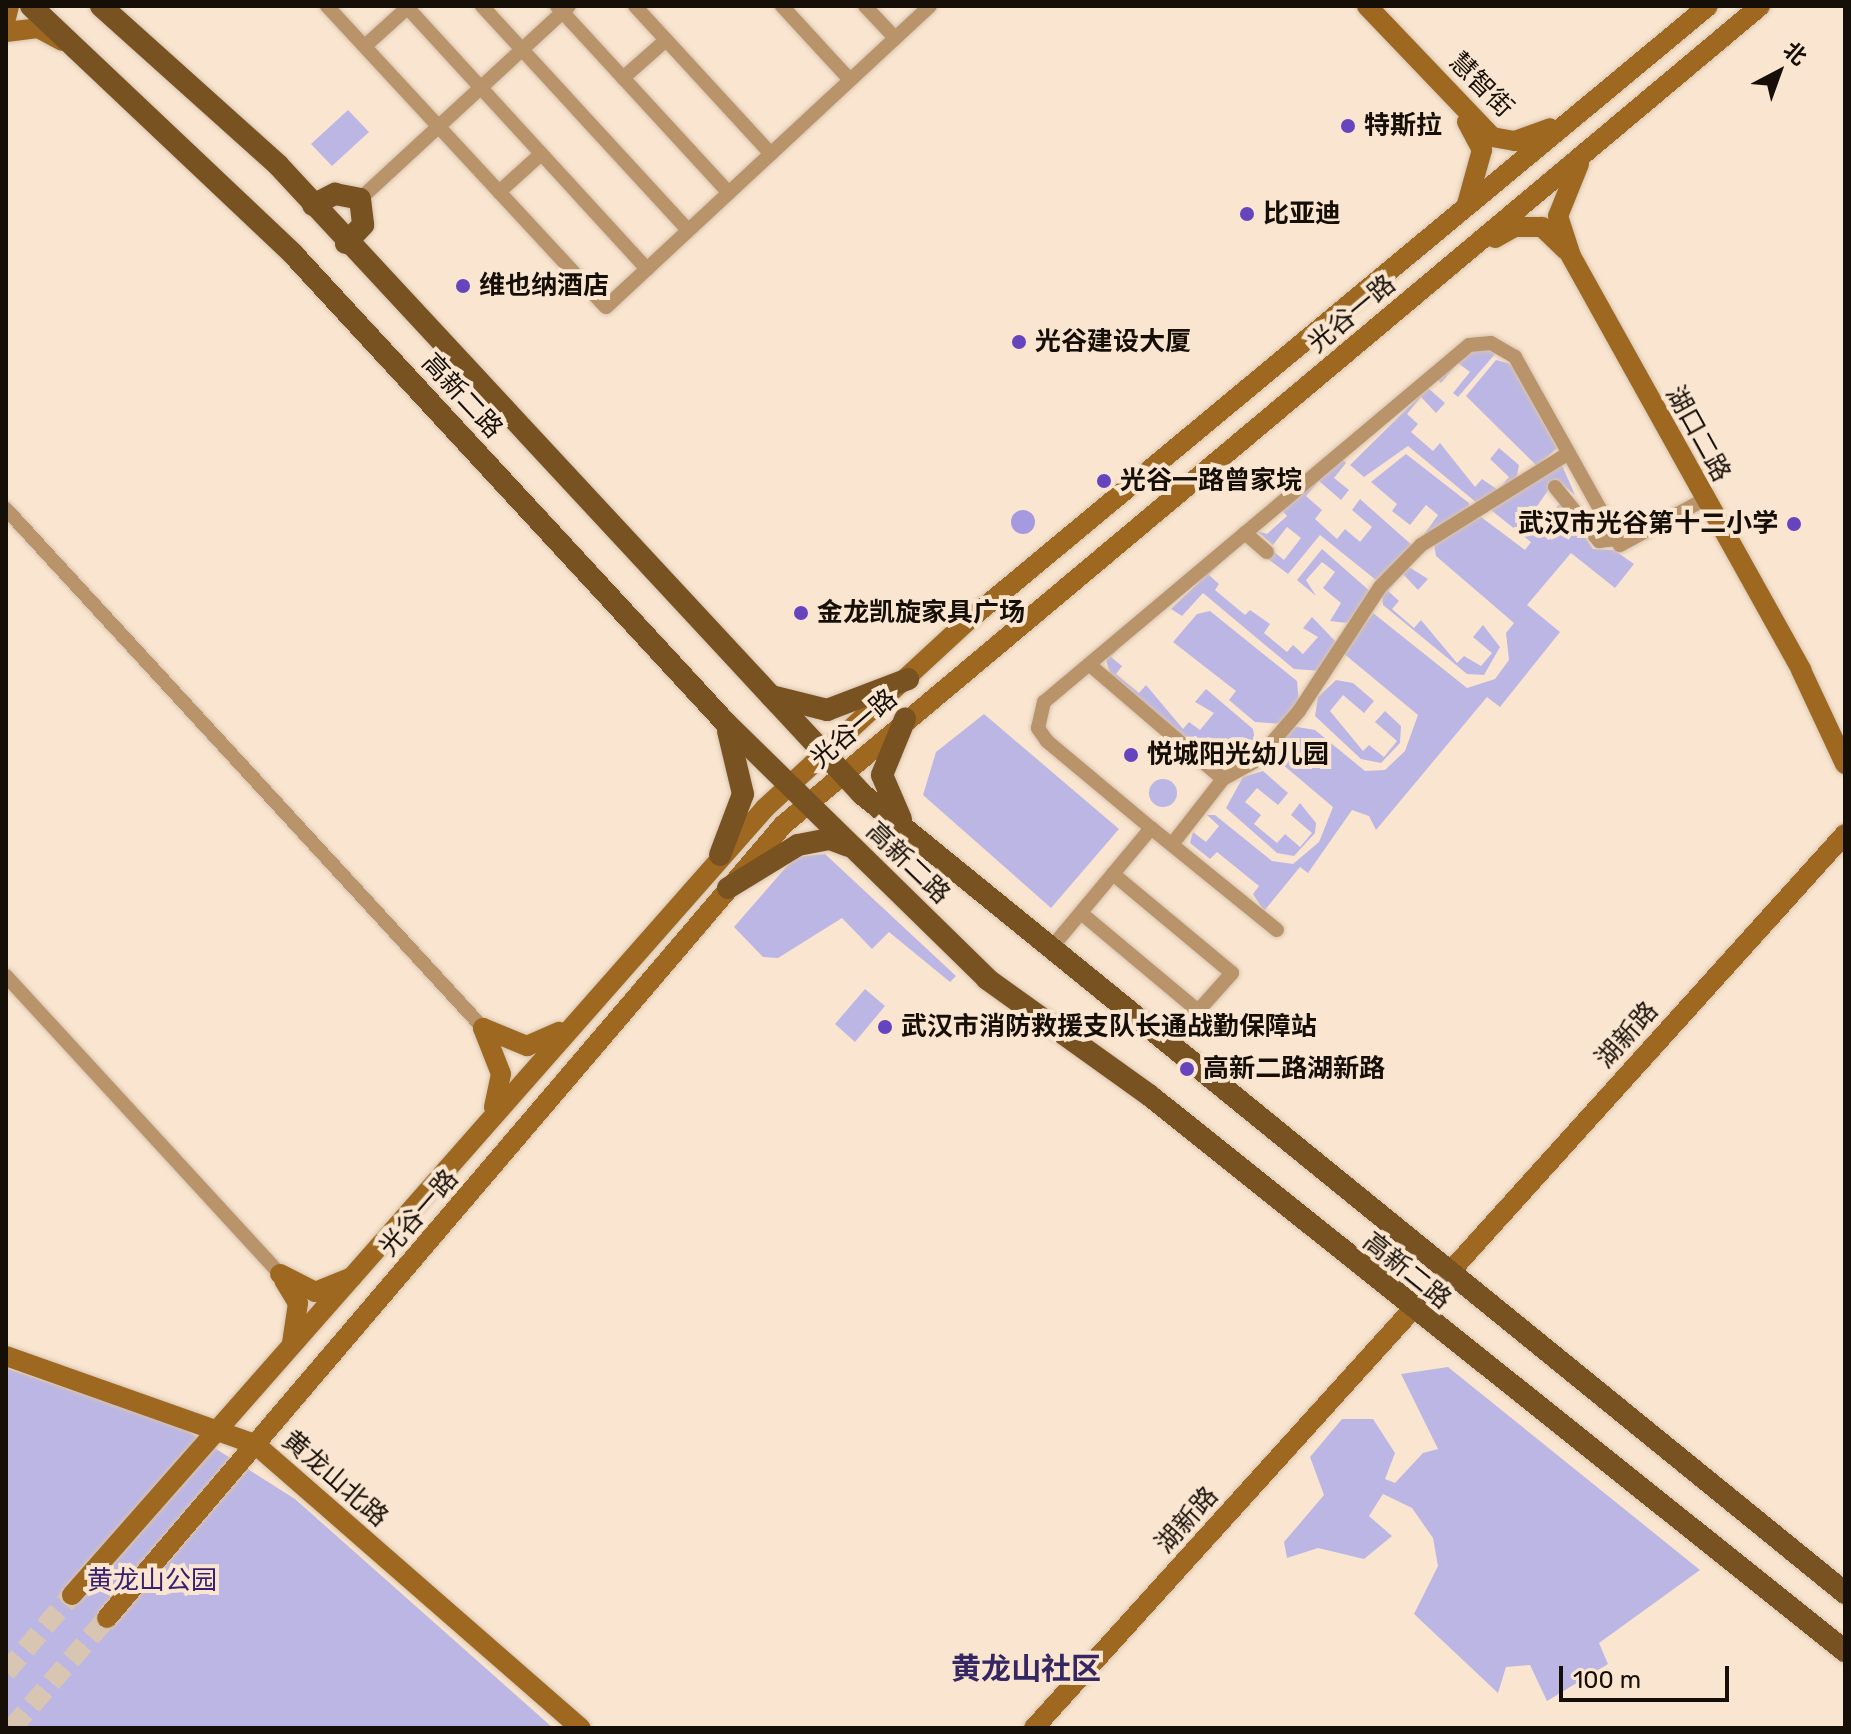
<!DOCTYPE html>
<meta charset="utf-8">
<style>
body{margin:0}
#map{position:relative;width:1851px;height:1734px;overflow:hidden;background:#fae6d0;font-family:Rubik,"Noto Sans SC",sans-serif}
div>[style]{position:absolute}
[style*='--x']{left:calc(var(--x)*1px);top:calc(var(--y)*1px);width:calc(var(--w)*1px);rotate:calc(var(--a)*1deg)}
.green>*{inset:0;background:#bcb6e4}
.round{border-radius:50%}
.water>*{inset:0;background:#a59adf}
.secondary-tunnel>*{height:20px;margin-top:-10px;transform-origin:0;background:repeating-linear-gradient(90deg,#d8c6b2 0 20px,transparent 0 30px)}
.roads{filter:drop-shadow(0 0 2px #d6c4b0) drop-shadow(0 0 2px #d6c4b0)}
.street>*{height:14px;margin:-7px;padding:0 7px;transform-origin:7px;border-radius:7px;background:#b9936a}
.secondary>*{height:20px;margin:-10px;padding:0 10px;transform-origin:10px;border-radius:10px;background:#9e6820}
.primary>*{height:22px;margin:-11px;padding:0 11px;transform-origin:11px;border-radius:11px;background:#795222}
.dots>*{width:22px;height:22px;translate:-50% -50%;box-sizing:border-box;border:4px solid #fae6d0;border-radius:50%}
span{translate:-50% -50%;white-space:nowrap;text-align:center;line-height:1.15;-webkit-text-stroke:8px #fae6d0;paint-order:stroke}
.street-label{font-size:26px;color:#160f08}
.poi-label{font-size:26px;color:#160f08;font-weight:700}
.left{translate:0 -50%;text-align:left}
.right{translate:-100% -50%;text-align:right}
.park-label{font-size:26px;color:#382070}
.quarter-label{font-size:30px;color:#352761;font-weight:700}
.frame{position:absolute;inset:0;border:8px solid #160f08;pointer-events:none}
.north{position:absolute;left:1739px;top:32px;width:80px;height:80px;-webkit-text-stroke:6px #fae6d0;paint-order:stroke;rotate:41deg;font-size:22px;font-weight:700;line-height:32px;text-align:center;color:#160f08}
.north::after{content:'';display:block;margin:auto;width:28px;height:36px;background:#160f08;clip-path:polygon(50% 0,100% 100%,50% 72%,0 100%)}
.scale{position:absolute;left:1559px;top:1666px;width:170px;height:36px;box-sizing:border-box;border:4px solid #160f08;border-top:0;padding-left:10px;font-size:24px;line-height:28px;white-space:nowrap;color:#160f08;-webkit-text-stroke:6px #fae6d0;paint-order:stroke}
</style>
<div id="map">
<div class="green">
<div style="clip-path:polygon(348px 110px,369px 132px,332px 166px,311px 144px)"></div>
<div style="clip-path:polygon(1480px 345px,1495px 354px,1458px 397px,1453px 393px,1470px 372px,1458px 363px,1441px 383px,1437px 379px)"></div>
<div style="clip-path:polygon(1496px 360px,1511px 364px,1557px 448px,1537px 466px,1466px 396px)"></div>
<div style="clip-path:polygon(1428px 388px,1445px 403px,1436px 413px,1421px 397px,1407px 414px,1418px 424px,1411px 432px,1433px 451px,1440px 443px,1475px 487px,1482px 479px,1498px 490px,1509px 477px,1490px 459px,1499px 448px,1519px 465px,1516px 480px,1477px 503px,1408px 446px,1364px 477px,1350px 465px)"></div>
<div style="clip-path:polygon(1406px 454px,1469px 503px,1470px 509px,1423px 536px,1438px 515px,1426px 505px,1410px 525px,1392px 511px,1397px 504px,1371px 482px)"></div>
<div style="clip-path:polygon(1340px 457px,1346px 463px,1334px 478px,1349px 490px,1341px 500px,1319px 481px,1306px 496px,1322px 510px,1315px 519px,1337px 539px,1345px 529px,1360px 542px,1372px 527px,1352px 510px,1360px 499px,1413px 546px,1376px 580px,1320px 535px,1288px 574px,1264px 556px,1269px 548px,1284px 560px,1301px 538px,1287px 527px,1273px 545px,1257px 531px,1267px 534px,1287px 516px,1280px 508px)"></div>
<div style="clip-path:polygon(1561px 463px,1575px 495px,1556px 479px,1535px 509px,1547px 519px,1561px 502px,1593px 549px,1614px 550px,1634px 564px,1615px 588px,1571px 553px,1527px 605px,1560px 632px,1500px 707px,1487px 697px,1376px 830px,1369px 816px,1352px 810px,1308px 873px,1300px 867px,1264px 911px,1253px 894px,1259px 886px,1217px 852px,1210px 859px,1190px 843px,1193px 832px,1206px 842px,1219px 826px,1207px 815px,1215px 815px,1272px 861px,1293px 864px,1319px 842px,1333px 807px,1282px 764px,1272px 765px,1269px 749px,1292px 726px,1315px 730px,1365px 771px,1385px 770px,1405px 751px,1418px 715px,1343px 653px,1373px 613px,1467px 688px,1495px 679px,1509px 660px,1506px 633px,1514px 623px,1436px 556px,1434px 543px,1481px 517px,1525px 550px,1531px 542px,1491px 510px)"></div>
<div style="clip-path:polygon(1242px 541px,1209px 575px,1219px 584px,1215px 590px,1245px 615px,1250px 610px,1270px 624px,1264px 633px,1287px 652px,1293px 645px,1303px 654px,1318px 637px,1303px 628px,1312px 617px,1337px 643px,1321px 671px,1294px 669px,1203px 593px,1182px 616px,1171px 609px)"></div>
<div style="clip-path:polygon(1322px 549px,1372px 593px,1347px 623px,1330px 621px,1341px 603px,1323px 588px,1335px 572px,1322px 562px,1306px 580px,1316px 596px,1297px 580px)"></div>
<div style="clip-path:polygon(1409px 567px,1428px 579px,1418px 590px,1403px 574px,1388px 591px,1399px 601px,1392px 609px,1414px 628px,1421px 620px,1457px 663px,1464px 656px,1481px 666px,1492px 653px,1473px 637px,1483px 625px,1500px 647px,1484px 675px,1467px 674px,1383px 605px,1382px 594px)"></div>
<div style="clip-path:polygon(1210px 611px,1297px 681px,1299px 703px,1282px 724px,1255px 722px,1229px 700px,1236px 691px,1173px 642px,1197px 614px)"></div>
<div style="clip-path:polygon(1126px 640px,1111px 657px,1122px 666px,1116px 674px,1139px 693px,1146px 685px,1183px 729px,1189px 722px,1200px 730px,1214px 713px,1195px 702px,1206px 689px,1253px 729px,1256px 746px,1246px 738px,1229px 757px,1238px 766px,1220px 766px,1111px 677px,1106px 660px)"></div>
<div style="clip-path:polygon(1336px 680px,1353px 683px,1374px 701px,1364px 713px,1343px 695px,1330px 711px,1363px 751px,1369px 745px,1384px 757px,1397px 741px,1375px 722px,1385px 711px,1401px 726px,1400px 743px,1381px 763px,1361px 759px,1315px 716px,1318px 697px)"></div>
<div style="clip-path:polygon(984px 714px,1119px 829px,1051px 908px,923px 795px,936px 752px)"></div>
<div style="clip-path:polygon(1263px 771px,1288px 793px,1278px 805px,1257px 788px,1245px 802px,1261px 815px,1254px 824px,1277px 843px,1285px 834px,1300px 847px,1312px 833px,1291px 815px,1300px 803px,1316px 823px,1315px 833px,1294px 856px,1277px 853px,1226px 808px,1243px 777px)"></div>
<div class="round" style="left:1149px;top:779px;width:28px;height:28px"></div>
<div style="clip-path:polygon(825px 854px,956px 976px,950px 982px,889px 932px,872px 949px,842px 918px,778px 958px,763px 957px,734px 927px,795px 857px)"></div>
<div style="clip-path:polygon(865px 989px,885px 1006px,855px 1042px,835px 1024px)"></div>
<div style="clip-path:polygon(1448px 1367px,1700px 1570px,1599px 1643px,1608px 1664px,1547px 1701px,1530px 1665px,1506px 1667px,1498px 1693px,1414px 1614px,1438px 1566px,1433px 1538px,1412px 1508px,1383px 1494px,1369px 1516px,1392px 1536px,1364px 1559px,1318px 1548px,1287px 1558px,1284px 1542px,1324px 1495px,1310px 1457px,1342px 1419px,1373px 1419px,1395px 1453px,1385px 1479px,1395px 1483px,1423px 1453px,1438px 1449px,1401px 1374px)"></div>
<div style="clip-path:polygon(6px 1368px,183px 1428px,295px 1499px,553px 1728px,6px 1728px)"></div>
</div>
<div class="water">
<div class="round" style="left:1011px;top:510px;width:24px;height:24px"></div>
</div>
<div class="secondary-tunnel">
<div style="--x:6;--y:1672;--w:101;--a:-49.4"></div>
<div style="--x:12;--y:1728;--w:145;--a:-49.2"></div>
</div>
<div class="roads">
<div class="street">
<div style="--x:327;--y:6;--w:410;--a:47.2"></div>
<div style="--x:606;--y:307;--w:442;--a:-42.9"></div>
<div style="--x:406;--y:6;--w:357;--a:47.5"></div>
<div style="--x:482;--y:6;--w:304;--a:47.4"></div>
<div style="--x:557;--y:6;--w:254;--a:47.4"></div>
<div style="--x:635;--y:6;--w:201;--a:47.4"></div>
<div style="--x:782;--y:6;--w:100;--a:47.4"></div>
<div style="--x:865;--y:6;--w:44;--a:46.8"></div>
<div style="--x:365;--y:46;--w:57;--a:-42.1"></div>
<div style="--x:623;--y:78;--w:57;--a:-41.5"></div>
<div style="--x:499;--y:192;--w:57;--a:-42.1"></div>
<div style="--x:360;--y:199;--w:284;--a:-42.7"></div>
<div style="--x:1555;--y:487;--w:70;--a:50.8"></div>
<div style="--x:1599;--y:541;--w:17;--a:-7"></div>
<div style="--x:6;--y:509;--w:705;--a:47.41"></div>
<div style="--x:1245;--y:533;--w:29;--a:41"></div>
<div style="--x:1090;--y:665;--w:175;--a:40.6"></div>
<div style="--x:1223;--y:779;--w:81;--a:128"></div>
<div style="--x:1223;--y:779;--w:38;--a:-29"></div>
<div style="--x:1256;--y:761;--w:66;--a:-49.3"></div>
<div style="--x:1299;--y:711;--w:148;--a:-56.8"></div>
<div style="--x:1380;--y:587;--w:59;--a:-45.7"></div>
<div style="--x:1421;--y:545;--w:174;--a:-31.9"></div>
<div style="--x:1151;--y:828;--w:162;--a:39"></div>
<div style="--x:1081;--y:913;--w:153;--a:39.9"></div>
<div style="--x:1198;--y:1011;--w:51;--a:-48.2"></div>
<div style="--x:1232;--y:973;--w:155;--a:-140.2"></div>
<div style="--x:1052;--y:947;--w:155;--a:-50.2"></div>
<div style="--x:1151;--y:828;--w:136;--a:-140.1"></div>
<div style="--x:1047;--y:741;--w:16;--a:-125"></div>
<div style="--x:1038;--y:728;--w:27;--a:-77"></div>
<div style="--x:1044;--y:702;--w:555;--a:-40.03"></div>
<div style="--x:1469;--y:345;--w:22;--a:-5"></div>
<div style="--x:1491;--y:343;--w:28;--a:30"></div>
<div style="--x:1515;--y:357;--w:215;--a:60.8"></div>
<div style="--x:1620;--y:545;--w:97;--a:-28.4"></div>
<div style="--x:6;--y:976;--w:405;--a:47.4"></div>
<div style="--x:1173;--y:1042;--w:40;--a:-51"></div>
</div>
<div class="secondary">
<div style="--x:1367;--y:6;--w:181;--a:46.3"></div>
<div style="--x:1492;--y:137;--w:23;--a:10"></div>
<div style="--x:1515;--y:141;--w:37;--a:-20"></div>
<div style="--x:6;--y:18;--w:12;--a:-76"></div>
<div style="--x:6;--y:32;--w:32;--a:-7"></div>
<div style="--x:38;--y:28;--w:27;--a:28"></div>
<div style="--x:1579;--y:164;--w:56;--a:112"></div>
<div style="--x:1558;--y:216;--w:42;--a:72"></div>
<div style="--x:1571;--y:256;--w:474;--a:60.9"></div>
<div style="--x:1801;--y:670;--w:104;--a:64.9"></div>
<div style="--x:1467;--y:204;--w:56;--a:-74.5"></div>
<div style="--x:1482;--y:150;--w:32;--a:-118"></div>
<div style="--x:1495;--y:238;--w:23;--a:-29"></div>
<div style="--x:1515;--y:227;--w:27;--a:0"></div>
<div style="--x:1542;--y:227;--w:33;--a:44"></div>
<div style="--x:483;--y:1028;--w:48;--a:22.2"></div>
<div style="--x:527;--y:1046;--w:35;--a:-24"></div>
<div style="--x:483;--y:1028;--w:49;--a:68.6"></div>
<div style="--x:501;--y:1074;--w:34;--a:102"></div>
<div style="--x:1449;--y:1273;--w:591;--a:-47.95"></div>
<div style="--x:280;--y:1274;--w:39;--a:27"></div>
<div style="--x:315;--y:1292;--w:40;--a:-22"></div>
<div style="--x:284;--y:1280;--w:27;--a:59"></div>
<div style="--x:298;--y:1303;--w:40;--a:98.5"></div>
<div style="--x:6;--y:1356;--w:264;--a:19.5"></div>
<div style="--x:255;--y:1444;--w:432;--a:41.1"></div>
<div style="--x:72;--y:1595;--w:1049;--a:-48.63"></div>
<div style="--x:765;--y:808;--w:279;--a:-42.7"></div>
<div style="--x:970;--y:619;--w:959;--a:-39.71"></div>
<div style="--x:107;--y:1618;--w:1042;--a:-49.55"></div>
<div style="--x:783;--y:825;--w:1275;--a:-39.97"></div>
<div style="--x:1034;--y:1728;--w:562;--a:-47.88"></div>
</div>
<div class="primary">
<div style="--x:31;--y:6;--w:361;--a:43.4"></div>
<div style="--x:293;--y:254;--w:637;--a:47.29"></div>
<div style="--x:725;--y:722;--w:367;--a:44.4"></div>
<div style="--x:987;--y:979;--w:199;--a:35.6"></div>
<div style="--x:1149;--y:1095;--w:891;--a:38.62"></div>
<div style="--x:101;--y:6;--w:238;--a:41.9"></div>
<div style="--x:278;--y:165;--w:858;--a:47.12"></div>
<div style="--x:862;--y:794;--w:1267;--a:39.1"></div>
<div style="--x:313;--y:205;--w:25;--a:-27"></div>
<div style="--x:335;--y:194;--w:25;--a:11"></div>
<div style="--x:360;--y:199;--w:26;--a:83"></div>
<div style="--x:363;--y:225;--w:25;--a:133"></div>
<div style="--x:771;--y:696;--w:58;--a:14"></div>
<div style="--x:827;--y:710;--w:87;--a:-20.9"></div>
<div style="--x:901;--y:819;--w:48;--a:-113.4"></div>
<div style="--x:882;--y:775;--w:61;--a:-67.7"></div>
<div style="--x:720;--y:855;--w:65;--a:-69.3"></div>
<div style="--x:743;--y:794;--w:65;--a:-103.4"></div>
<div style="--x:728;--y:888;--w:82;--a:-31.6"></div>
<div style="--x:798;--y:845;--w:33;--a:-11"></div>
<div style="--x:830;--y:839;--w:19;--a:21"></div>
</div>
</div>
<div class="dots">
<div style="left:1348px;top:126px;background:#6644bd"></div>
<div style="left:1247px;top:214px;background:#6644bd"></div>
<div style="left:463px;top:286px;background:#6644bd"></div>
<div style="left:1019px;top:342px;background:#6644bd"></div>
<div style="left:1104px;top:481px;background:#6644bd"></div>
<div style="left:1794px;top:524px;background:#6644bd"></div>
<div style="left:801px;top:613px;background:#6644bd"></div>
<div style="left:1131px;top:755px;background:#6644bd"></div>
<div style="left:885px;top:1027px;background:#6644bd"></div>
<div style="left:1187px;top:1069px;background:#6644bd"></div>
</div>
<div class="street-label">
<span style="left:1481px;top:85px;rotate:45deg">慧智街</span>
<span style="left:1352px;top:314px;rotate:-40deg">光谷一路</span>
<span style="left:462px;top:396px;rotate:47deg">高新二路</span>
<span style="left:1698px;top:434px;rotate:61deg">湖口二路</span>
<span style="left:854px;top:729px;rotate:-41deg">光谷一路</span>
<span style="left:908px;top:863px;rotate:44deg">高新二路</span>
<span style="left:1627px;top:1035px;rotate:-48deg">湖新路</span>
<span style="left:419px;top:1213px;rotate:-49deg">光谷一路</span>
<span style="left:1407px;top:1271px;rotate:39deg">高新二路</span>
<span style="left:335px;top:1479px;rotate:41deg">黄龙山北路</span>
<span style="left:1187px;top:1520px;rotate:-48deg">湖新路</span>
</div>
<div class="poi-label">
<span class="left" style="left:1364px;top:126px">特斯拉</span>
<span class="left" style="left:1263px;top:214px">比亚迪</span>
<span class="left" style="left:479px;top:286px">维也纳酒店</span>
<span class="left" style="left:1035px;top:342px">光谷建设大厦</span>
<span class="left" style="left:1120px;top:481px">光谷一路曾家垸</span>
<span class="right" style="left:1778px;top:524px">武汉市光谷第十二小学</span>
<span class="left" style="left:817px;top:613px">金龙凯旋家具广场</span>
<span class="left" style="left:1147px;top:755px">悦城阳光幼儿园</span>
<span class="left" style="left:901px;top:1027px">武汉市消防救援支队长通战勤保障站</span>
<span class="left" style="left:1203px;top:1069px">高新二路湖新路</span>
</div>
<div class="park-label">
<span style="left:152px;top:1581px">黄龙山公园</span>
</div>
<div class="quarter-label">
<span style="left:1026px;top:1669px">黄龙山社区</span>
</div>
<div class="frame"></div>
<div class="north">北</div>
<div class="scale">100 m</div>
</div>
